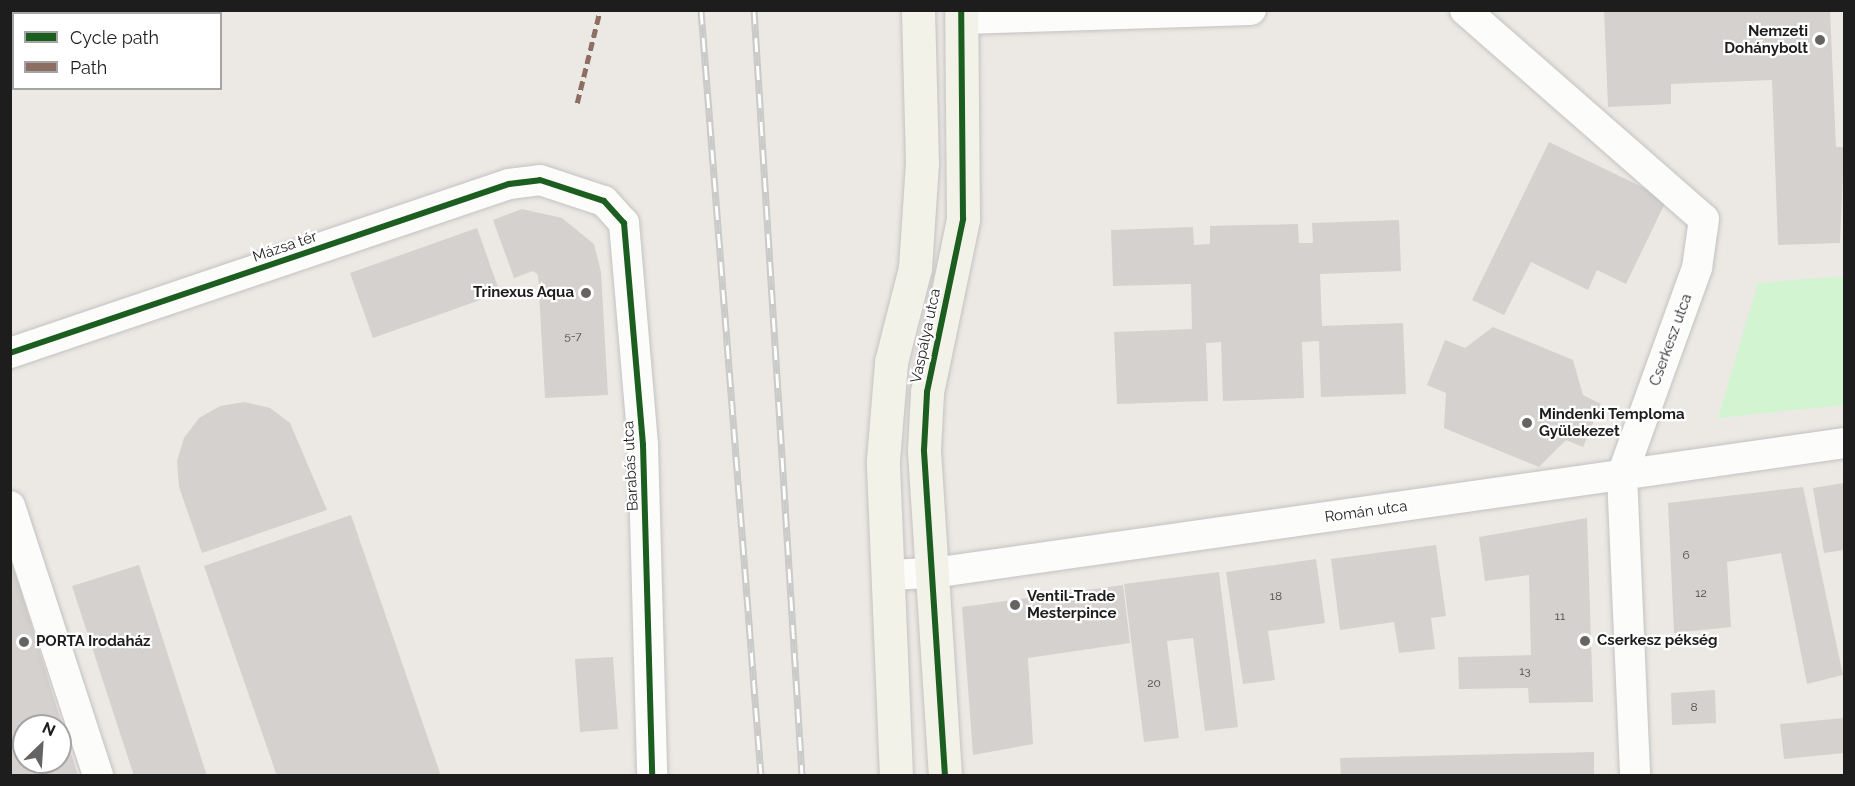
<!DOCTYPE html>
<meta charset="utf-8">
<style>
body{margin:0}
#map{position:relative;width:1855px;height:786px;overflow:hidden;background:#ece9e5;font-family:Raleway,sans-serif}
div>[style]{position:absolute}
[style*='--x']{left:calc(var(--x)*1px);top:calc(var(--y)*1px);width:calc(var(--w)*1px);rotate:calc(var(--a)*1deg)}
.park>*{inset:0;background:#d2f4d0}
.building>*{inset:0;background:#d4d1ce}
.roads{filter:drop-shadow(0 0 2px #c4c3c1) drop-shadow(0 0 2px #c4c3c1)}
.street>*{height:30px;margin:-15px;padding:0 15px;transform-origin:15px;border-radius:15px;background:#fcfcfb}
.secondary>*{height:33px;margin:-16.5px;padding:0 16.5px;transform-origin:16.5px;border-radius:16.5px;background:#f3f2e9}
.rail>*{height:7px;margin-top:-3.5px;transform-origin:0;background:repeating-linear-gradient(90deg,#fff 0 14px,#cacac9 0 28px);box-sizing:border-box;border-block:2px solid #cacac9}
.quiet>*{height:4.5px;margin-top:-2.25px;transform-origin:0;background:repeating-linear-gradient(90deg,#8d6e63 0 9px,transparent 0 13.5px)}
.cycleway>*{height:6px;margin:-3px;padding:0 3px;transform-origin:3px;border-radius:3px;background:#1b5e20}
.dots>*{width:16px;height:16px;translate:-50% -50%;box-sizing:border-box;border:3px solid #fff;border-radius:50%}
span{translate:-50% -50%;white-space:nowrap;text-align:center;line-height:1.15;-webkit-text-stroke:4.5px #fff;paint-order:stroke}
.number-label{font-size:12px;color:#4b4a49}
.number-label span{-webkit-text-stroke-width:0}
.poi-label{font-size:15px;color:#1d1d1d;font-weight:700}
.right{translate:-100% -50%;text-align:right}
.left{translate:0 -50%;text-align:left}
.street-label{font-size:15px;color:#1d1d1d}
.frame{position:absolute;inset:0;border:12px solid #1d1d1d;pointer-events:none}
.legend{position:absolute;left:12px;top:12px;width:210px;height:78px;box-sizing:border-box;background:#fff;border:2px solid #a5a5a5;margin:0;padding:8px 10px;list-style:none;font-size:18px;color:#1d1d1d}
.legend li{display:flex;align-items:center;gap:12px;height:30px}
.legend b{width:30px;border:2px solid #a5a5a5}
.north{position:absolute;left:12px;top:714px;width:60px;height:60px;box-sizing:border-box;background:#fff;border:2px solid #a5a5a5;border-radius:50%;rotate:25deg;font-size:16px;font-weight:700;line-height:24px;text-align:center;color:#1d1d1d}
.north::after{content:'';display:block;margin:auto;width:21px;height:27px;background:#656463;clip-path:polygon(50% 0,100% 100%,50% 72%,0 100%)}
</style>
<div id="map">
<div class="park">
<div style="clip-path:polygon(1844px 276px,1844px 405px,1718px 418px,1758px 283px)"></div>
</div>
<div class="building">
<div style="clip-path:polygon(1604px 10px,1830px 10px,1836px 147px,1844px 147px,1840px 243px,1778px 245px,1772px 80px,1671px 84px,1671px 104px,1608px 107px)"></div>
<div style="clip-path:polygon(1549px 142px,1667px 199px,1626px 284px,1597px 270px,1588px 290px,1531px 262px,1504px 315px,1472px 300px)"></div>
<div style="clip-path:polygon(522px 209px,562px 218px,594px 244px,601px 272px,608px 395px,545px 398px,538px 275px,533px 271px,514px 278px,493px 220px)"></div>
<div style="clip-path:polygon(1399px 220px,1401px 271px,1320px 274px,1322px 326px,1403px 323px,1406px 394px,1321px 397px,1319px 341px,1302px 342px,1304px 398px,1223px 401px,1221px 342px,1206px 343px,1208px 401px,1117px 404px,1114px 332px,1192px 329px,1191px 284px,1113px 286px,1111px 230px,1193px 227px,1194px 245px,1210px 244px,1210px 226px,1298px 224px,1299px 243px,1313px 243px,1312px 223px)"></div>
<div style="clip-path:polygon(477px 228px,500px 293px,373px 338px,350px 273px)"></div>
<div style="clip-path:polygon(1493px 327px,1573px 360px,1583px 395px,1601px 404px,1583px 447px,1566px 440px,1539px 467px,1444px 428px,1446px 393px,1427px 385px,1445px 340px,1465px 348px)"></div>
<div style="clip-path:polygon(245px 402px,270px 408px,290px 423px,327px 510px,202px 553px,179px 487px,177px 461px,184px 438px,199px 418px,220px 406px)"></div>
<div style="clip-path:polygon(1844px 483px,1844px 550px,1824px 553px,1813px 488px)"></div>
<div style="clip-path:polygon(1803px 487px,1843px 675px,1807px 684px,1781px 553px,1727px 562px,1731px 627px,1674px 633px,1668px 503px)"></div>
<div style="clip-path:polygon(351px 515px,441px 776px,277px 776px,204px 566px)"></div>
<div style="clip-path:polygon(1587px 518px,1593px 702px,1529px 703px,1528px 688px,1459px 689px,1458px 657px,1531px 655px,1529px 575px,1485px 581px,1479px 537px)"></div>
<div style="clip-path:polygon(1436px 545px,1446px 616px,1431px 618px,1435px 649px,1399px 653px,1394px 622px,1340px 630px,1331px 559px)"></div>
<div style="clip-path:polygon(evenodd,10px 559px,11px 559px,78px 776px,10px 774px,10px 559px,24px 726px,60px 726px,60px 762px,24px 762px,24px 726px)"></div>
<div style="clip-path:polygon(1316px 559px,1325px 623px,1268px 631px,1275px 680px,1243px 684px,1226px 572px)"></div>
<div style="clip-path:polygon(139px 565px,207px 776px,134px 776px,72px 586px)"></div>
<div style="clip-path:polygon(1219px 572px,1238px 727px,1205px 731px,1193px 638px,1167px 641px,1179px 738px,1144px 742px,1124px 584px)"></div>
<div style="clip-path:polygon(1123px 585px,1130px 643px,1028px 658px,1033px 744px,973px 755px,962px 607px)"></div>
<div style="clip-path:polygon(613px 657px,618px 729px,580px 732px,575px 659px)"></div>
<div style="clip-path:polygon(1715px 690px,1716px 723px,1672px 725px,1671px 693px)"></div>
<div style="clip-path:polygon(1844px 718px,1844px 753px,1784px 759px,1780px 724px)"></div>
<div style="clip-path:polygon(1594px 752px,1594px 776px,1341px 776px,1340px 758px)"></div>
</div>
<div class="roads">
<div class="street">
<div style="--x:1465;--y:10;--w:317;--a:41.2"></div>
<div style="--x:1704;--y:219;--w:49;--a:98.1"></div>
<div style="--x:1697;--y:268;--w:220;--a:109.9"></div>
<div style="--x:1622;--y:475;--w:301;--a:87.5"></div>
<div style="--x:962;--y:19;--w:289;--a:-1.8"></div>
<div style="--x:10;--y:353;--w:527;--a:-18.71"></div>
<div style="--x:509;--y:184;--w:31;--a:-7"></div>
<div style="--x:540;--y:180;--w:67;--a:18.2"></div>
<div style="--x:604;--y:201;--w:30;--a:48"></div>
<div style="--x:624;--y:223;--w:223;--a:85.1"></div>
<div style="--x:643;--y:445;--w:331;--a:88.4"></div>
<div style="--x:10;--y:506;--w:284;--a:71.9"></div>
<div style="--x:887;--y:575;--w:46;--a:-2.5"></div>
<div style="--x:933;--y:573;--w:920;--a:-8.12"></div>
</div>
<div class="secondary">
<div style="--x:896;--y:776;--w:316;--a:-92.4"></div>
<div style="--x:883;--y:460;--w:98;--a:-85.3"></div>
<div style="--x:891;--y:362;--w:97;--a:-75.7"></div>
<div style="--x:915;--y:268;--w:105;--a:-86.2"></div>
<div style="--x:922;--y:163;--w:153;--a:-91.5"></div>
<div style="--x:945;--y:776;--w:327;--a:-93.7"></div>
<div style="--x:924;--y:450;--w:58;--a:-87"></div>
<div style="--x:927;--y:392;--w:177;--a:-78.2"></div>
<div style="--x:963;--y:219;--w:209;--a:-90.5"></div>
</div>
</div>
<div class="rail">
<div style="--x:701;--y:10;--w:768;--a:85.52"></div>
<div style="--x:754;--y:10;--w:768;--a:86.41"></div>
</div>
<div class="quiet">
<div style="--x:577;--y:103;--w:96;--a:-76.1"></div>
</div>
<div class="cycleway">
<div style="--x:10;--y:353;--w:527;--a:-18.71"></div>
<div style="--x:509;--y:184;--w:31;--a:-7"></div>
<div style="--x:540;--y:180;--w:67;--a:18.2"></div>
<div style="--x:604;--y:201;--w:30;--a:48"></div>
<div style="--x:624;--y:223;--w:223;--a:85.1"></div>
<div style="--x:643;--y:445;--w:331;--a:88.4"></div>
<div style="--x:945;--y:776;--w:327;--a:-93.7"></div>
<div style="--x:924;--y:450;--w:58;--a:-87"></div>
<div style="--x:927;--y:392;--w:177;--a:-78.2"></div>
<div style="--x:963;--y:219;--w:209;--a:-90.5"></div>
</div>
<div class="dots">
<div style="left:1820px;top:40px;background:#656463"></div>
<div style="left:586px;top:293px;background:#656463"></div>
<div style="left:1527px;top:423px;background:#656463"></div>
<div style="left:1015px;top:605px;background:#656463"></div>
<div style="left:1585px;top:641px;background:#656463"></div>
<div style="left:24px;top:642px;background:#656463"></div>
</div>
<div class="number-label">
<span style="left:573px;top:337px">5-7</span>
<span style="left:1686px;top:556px">6</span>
<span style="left:1701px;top:594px">12</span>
<span style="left:1276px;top:597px">18</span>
<span style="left:1560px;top:617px">11</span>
<span style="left:1525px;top:672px">13</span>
<span style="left:1154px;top:684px">20</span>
<span style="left:1694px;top:708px">8</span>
</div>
<div class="poi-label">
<span class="right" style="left:1808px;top:40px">Nemzeti<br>Dohánybolt</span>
<span class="right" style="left:574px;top:293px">Trinexus Aqua</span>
<span class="left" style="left:1539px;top:423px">Mindenki Temploma<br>Gyülekezet</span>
<span class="left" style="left:1027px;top:605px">Ventil-Trade<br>Mesterpince</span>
<span class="left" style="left:1597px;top:641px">Cserkesz pékség</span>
<span class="left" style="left:36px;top:642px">PORTA Irodaház</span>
</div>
<div class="street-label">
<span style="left:285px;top:247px;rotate:-19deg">Mázsa tér</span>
<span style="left:926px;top:336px;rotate:-78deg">Vaspálya utca</span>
<span style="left:1671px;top:340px;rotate:-70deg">Cserkesz utca</span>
<span style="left:631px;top:466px;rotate:-93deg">Barabás utca</span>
<span style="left:1366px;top:512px;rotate:-8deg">Román utca</span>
</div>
<div class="frame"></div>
<ul class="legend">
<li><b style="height:8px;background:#1b5e20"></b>Cycle path</li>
<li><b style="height:8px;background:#8d6e63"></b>Path</li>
</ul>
<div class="north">N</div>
</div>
